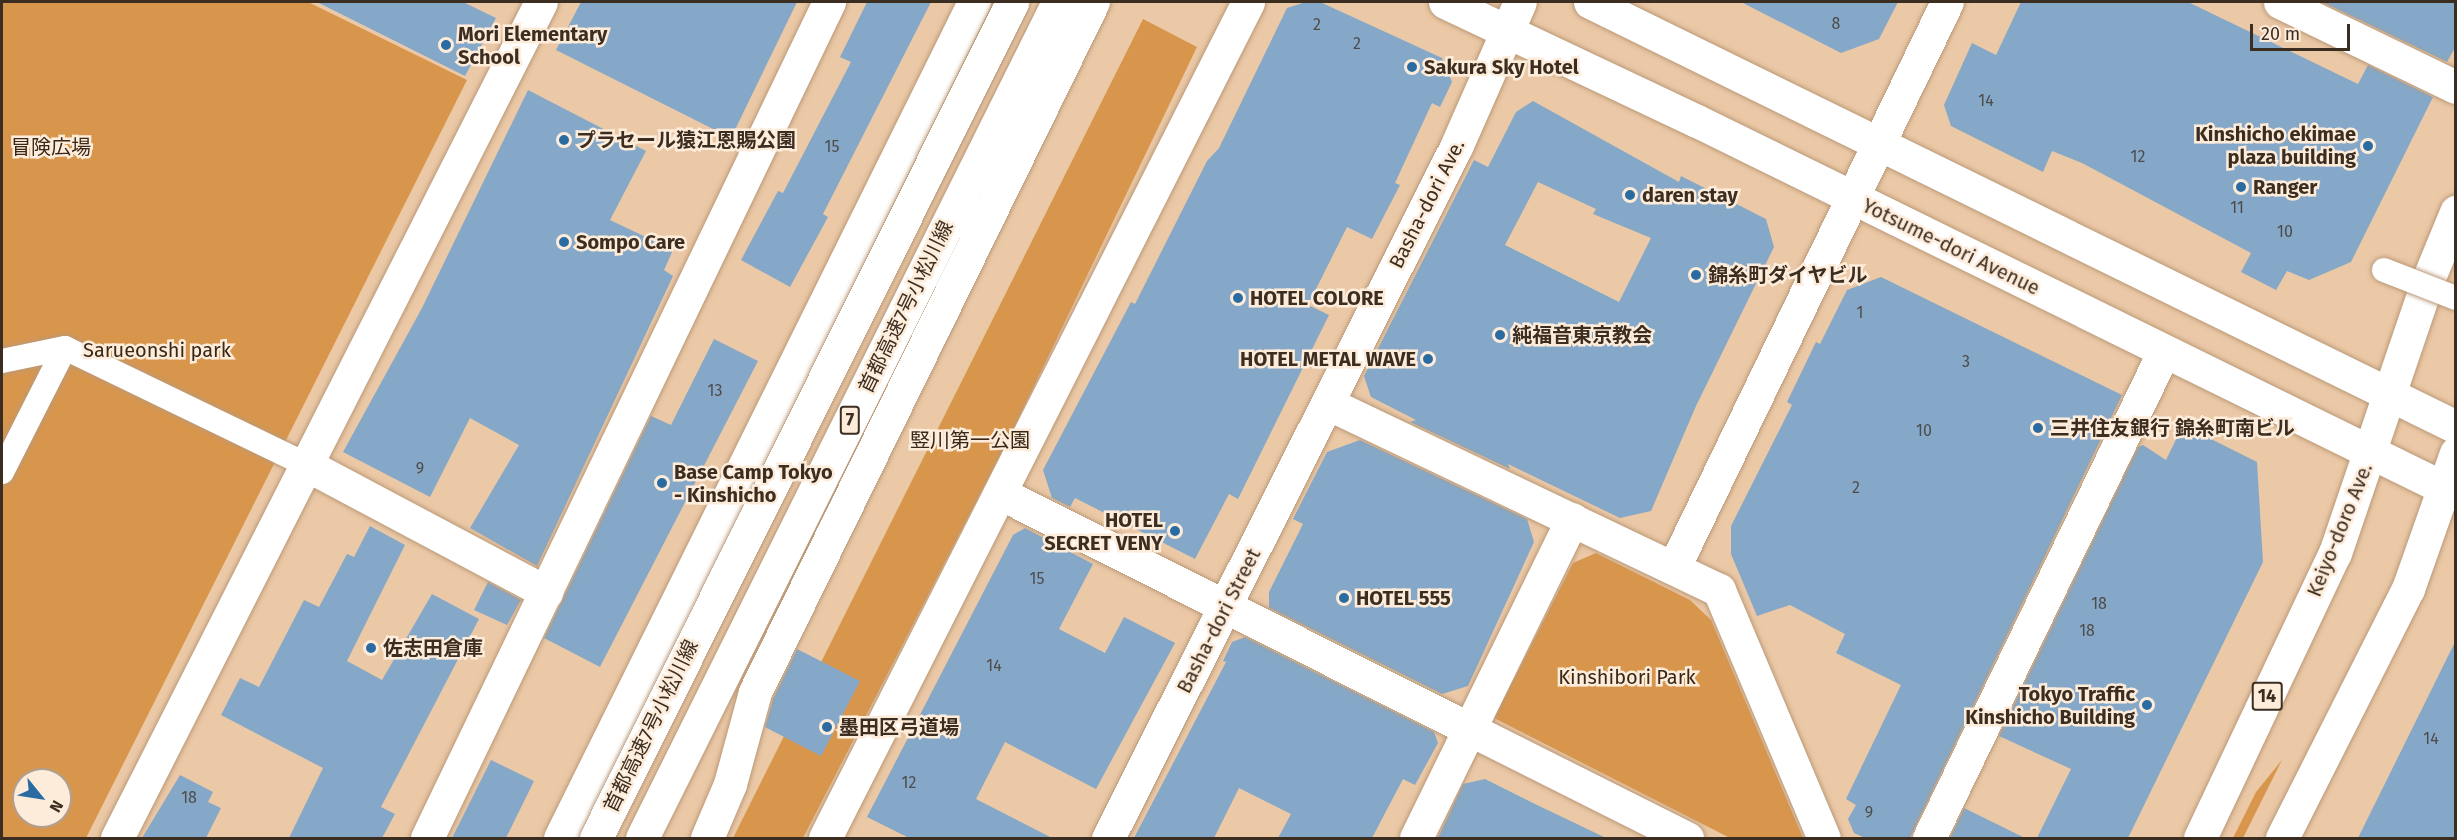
<!DOCTYPE html>
<meta charset="utf-8">
<style>
body{margin:0}
#map{position:relative;width:2457px;height:840px;overflow:hidden;background:#ebc8a6;font-family:"Fira Sans","Noto Sans JP",sans-serif}
div>[style]{position:absolute}
[style*='--x']{left:calc(var(--x)*1px);top:calc(var(--y)*1px);width:calc(var(--w)*1px);rotate:calc(var(--a)*1deg)}
.green>*{inset:0;background:#d8964d}
.building>*{inset:0;background:#85a8c8}
.roads{filter:drop-shadow(0 0 2px #ba9978) drop-shadow(0 0 2px #ba9978)}
.pedestrian>*{height:24px;margin:-12px;padding:0 12px;transform-origin:12px;border-radius:12px;background:#fff}
.minor>*{height:33px;margin:-16.5px;padding:0 16.5px;transform-origin:16.5px;border-radius:16.5px;background:#fff}
.tertiary>*{height:33px;margin:-16.5px;padding:0 16.5px;transform-origin:16.5px;border-radius:16.5px;background:#fff}
.secondary>*{height:33px;margin:-16.5px;padding:0 16.5px;transform-origin:16.5px;border-radius:16.5px;background:#fff}
.trunk>*{height:33px;margin:-16.5px;padding:0 16.5px;transform-origin:16.5px;border-radius:16.5px;background:#fff}
.motorway>*{height:33px;margin:-16.5px;padding:0 16.5px;transform-origin:16.5px;border-radius:16.5px;background:#fff}
.bridges{filter:drop-shadow(0 0 2px #ba9978) drop-shadow(0 0 2px #ba9978)}
.pedestrian-bridge>*{height:24px;margin:-12px;padding:0 12px;transform-origin:12px;border-radius:12px;background:#fff}
.motorway-bridge>*{height:33px;margin:-16.5px;padding:0 16.5px;transform-origin:16.5px;border-radius:16.5px;background:#fff}
.dots>*{width:16px;height:16px;translate:-50% -50%;box-sizing:border-box;border:3px solid #feecdb;border-radius:50%}
span{translate:-50% -50%;white-space:nowrap;text-align:center;line-height:1.15;-webkit-text-stroke:5px #feecdb;paint-order:stroke}
.number-label{font-size:16px;color:#4e4c4a}
.number-label span{-webkit-text-stroke-width:0}
.shield-label span{padding:2px 4px;background:#feecdb;border:2px solid;border-radius:4px;-webkit-text-stroke-width:0}
.shield-label{font-size:18px;color:#3b2d20;font-weight:700}
.poi-label{font-size:20px;color:#3b2d20;font-weight:700}
.left{translate:0 -50%;text-align:left}
.right{translate:-100% -50%;text-align:right}
.park-label{font-size:20px;color:#392817}
.street-label{font-size:20px;color:#3b2d20}
.frame{position:absolute;inset:0;border:3px solid #3b2d20;pointer-events:none}
.north{position:absolute;left:12px;top:768px;width:60px;height:60px;box-sizing:border-box;background:#feecdb;border:2px solid #b0a090;border-radius:50%;rotate:120deg;font-size:16px;font-weight:700;line-height:24px;text-align:center;color:#3b2d20}
.north::after{content:'';display:block;margin:auto;width:21px;height:27px;background:#2a6ca1;clip-path:polygon(50% 0,100% 100%,50% 72%,0 100%)}
.scale{position:absolute;left:2250px;top:24px;width:100px;height:27px;box-sizing:border-box;border:3px solid #3b2d20;border-top:0;padding-left:8px;font-size:18px;line-height:21px;white-space:nowrap;color:#3b2d20;-webkit-text-stroke:4px #feecdb;paint-order:stroke}
</style>
<div id="map">
<div class="green">
<div style="clip-path:polygon(evenodd,2px 2px,308px 2px,467px 80px,86px 838px,2px 838px,2px 2px,24px 780px,60px 780px,60px 816px,24px 816px,24px 780px)"></div>
<div style="clip-path:polygon(1143px 19px,1197px 47px,1009px 438px,803px 838px,733px 838px)"></div>
<div style="clip-path:polygon(1596px 553px,1690px 600px,1711px 620px,1803px 838px,1730px 838px,1494px 718px,1573px 563px)"></div>
<div style="clip-path:polygon(2282px 760px,2243px 838px,2233px 838px,2256px 792px)"></div>
</div>
<div class="building">
<div style="clip-path:polygon(317px 2px,463px 2px,496px 18px,465px 76px)"></div>
<div style="clip-path:polygon(581px 2px,797px 2px,731px 138px,556px 50px)"></div>
<div style="clip-path:polygon(867px 2px,931px 2px,823px 214px,828px 217px,790px 287px,741px 260px,778px 191px,783px 193px,851px 62px,840px 57px)"></div>
<div style="clip-path:polygon(1306px 2px,1320px 2px,1442px 58px,1452px 82px,1440px 107px,1432px 103px,1395px 183px,1400px 185px,1372px 239px,1347px 227px,1308px 305px,1329px 315px,1238px 499px,1229px 494px,1195px 559px,1075px 498px,1070px 507px,1052px 498px,1043px 470px,1131px 302px,1135px 304px,1207px 161px,1219px 148px,1287px 8px)"></div>
<div style="clip-path:polygon(1741px 2px,1898px 2px,1879px 39px,1841px 53px)"></div>
<div style="clip-path:polygon(2021px 2px,2188px 2px,2358px 84px,2368px 65px,2433px 97px,2351px 262px,2309px 280px,2287px 271px,2276px 290px,2241px 272px,2251px 253px,2082px 163px,2052px 151px,2043px 172px,1951px 126px,1944px 105px,1972px 43px,1996px 55px)"></div>
<div style="clip-path:polygon(2322px 2px,2456px 2px,2456px 46px,2447px 62px)"></div>
<div style="clip-path:polygon(528px 90px,646px 151px,610px 220px,673px 250px,664px 270px,673px 276px,537px 566px,470px 528px,519px 445px,470px 418px,430px 497px,343px 452px,422px 308px)"></div>
<div style="clip-path:polygon(evenodd,1533px 101px,1679px 182px,1681px 176px,1766px 219px,1774px 247px,1696px 406px,1651px 511px,1620px 518px,1508px 464px,1510px 469px,1410px 422px,1416px 420px,1371px 397px,1364px 376px,1474px 160px,1488px 167px,1516px 112px,1533px 101px,1538px 182px,1596px 209px,1593px 214px,1651px 238px,1619px 302px,1505px 245px,1538px 182px)"></div>
<div style="clip-path:polygon(1881px 277px,2122px 395px,1910px 838px,1865px 838px,1854px 833px,1848px 819px,1856px 805px,1846px 799px,1901px 685px,1836px 653px,1845px 634px,1790px 605px,1757px 616px,1731px 554px,1731px 526px,1792px 405px,1787px 402px,1816px 342px,1820px 344px,1847px 290px)"></div>
<div style="clip-path:polygon(714px 339px,758px 361px,600px 667px,544px 638px,651px 416px,671px 425px)"></div>
<div style="clip-path:polygon(2183px 425px,2257px 462px,2263px 562px,2128px 838px,2037px 838px,2071px 769px,1999px 736px,2138px 447px,2143px 445px,2166px 460px)"></div>
<div style="clip-path:polygon(1360px 440px,1527px 519px,1534px 542px,1468px 686px,1442px 694px,1269px 608px,1269px 592px,1303px 524px,1293px 519px,1327px 452px)"></div>
<div style="clip-path:polygon(370px 526px,405px 545px,347px 661px,382px 680px,432px 594px,479px 619px,381px 807px,395px 814px,382px 838px,289px 838px,323px 768px,221px 715px,240px 678px,259px 687px,304px 600px,319px 607px,347px 554px,354px 557px)"></div>
<div style="clip-path:polygon(1025px 528px,1093px 564px,1059px 629px,1105px 653px,1124px 617px,1175px 643px,1096px 789px,1005px 742px,976px 799px,1052px 838px,909px 838px,867px 817px,1013px 535px)"></div>
<div style="clip-path:polygon(488px 582px,521px 600px,507px 625px,474px 610px)"></div>
<div style="clip-path:polygon(1245px 637px,1434px 732px,1438px 743px,1415px 785px,1403px 779px,1372px 838px,1278px 838px,1291px 814px,1239px 788px,1214px 838px,1134px 838px,1226px 662px,1223px 661px,1232px 642px)"></div>
<div style="clip-path:polygon(2456px 640px,2456px 838px,2358px 838px)"></div>
<div style="clip-path:polygon(797px 649px,860px 681px,821px 756px,765px 727px,773px 699px)"></div>
<div style="clip-path:polygon(491px 760px,534px 781px,506px 838px,452px 838px)"></div>
<div style="clip-path:polygon(180px 775px,213px 792px,208px 802px,221px 808px,206px 838px,142px 838px)"></div>
<div style="clip-path:polygon(1485px 779px,1535px 804px,1606px 838px,1438px 838px,1463px 784px)"></div>
<div style="clip-path:polygon(1964px 808px,2025px 838px,1950px 838px)"></div>
</div>
<div class="roads">
<div class="pedestrian">
<div style="--x:2;--y:361;--w:64;--a:-11.7"></div>
<div style="--x:65;--y:348;--w:269;--a:25.8"></div>
<div style="--x:2;--y:472;--w:139;--a:-63.1"></div>
</div>
<div class="minor">
<div style="--x:2280;--y:2;--w:195;--a:25.8"></div>
<div style="--x:1329;--y:404;--w:432;--a:25.5"></div>
<div style="--x:1719;--y:590;--w:269;--a:67.1"></div>
<div style="--x:307;--y:465;--w:271;--a:28"></div>
<div style="--x:1000;--y:493;--w:525;--a:26.71"></div>
<div style="--x:427;--y:838;--w:928;--a:-64.32"></div>
<div style="--x:825;--y:838;--w:937;--a:-63.16"></div>
<div style="--x:1929;--y:838;--w:541;--a:-64.24"></div>
</div>
<div class="tertiary">
<div style="--x:1674;--y:567;--w:627;--a:-64.21"></div>
<div style="--x:1469;--y:729;--w:244;--a:26.6"></div>
<div style="--x:117;--y:838;--w:937;--a:-63.11"></div>
<div style="--x:1108;--y:838;--w:774;--a:-63.27"></div>
<div style="--x:1456;--y:147;--w:158;--a:-66.2"></div>
<div style="--x:1416;--y:838;--w:355;--a:-63.9"></div>
</div>
<div class="secondary">
<div style="--x:1445;--y:2;--w:279;--a:25.3"></div>
<div style="--x:1697;--y:121;--w:846;--a:26.17"></div>
<div style="--x:1590;--y:2;--w:965;--a:26.14"></div>
</div>
<div class="trunk">
<div style="--x:2200;--y:838;--w:315;--a:-64.7"></div>
<div style="--x:2335;--y:553;--w:288;--a:-71.2"></div>
<div style="--x:2428;--y:280;--w:74;--a:-67.6"></div>
<div style="--x:2282;--y:838;--w:279;--a:-63.2"></div>
<div style="--x:2408;--y:589;--w:144;--a:-70.6"></div>
</div>
<div class="motorway">
<div style="--x:560;--y:838;--w:933;--a:-63.65"></div>
<div style="--x:642;--y:838;--w:934;--a:-63.54"></div>
<div style="--x:707;--y:838;--w:59;--a:-66.9"></div>
<div style="--x:730;--y:784;--w:95;--a:-74.8"></div>
<div style="--x:755;--y:692;--w:768;--a:-63.9"></div>
</div>
</div>
<div class="bridges">
<div class="pedestrian-bridge">
<div style="--x:2384;--y:270;--w:77;--a:21.3"></div>
</div>
<div class="motorway-bridge">
<div style="--x:596;--y:838;--w:934;--a:-63.54"></div>
</div>
</div>
<div class="dots">
<div style="left:446px;top:45px;background:#2a6ca1"></div>
<div style="left:1412px;top:67px;background:#2a6ca1"></div>
<div style="left:564px;top:140px;background:#2a6ca1"></div>
<div style="left:2368px;top:146px;background:#2a6ca1"></div>
<div style="left:2241px;top:187px;background:#2a6ca1"></div>
<div style="left:1630px;top:195px;background:#2a6ca1"></div>
<div style="left:564px;top:242px;background:#2a6ca1"></div>
<div style="left:1696px;top:275px;background:#2a6ca1"></div>
<div style="left:1238px;top:298px;background:#2a6ca1"></div>
<div style="left:1500px;top:335px;background:#2a6ca1"></div>
<div style="left:1428px;top:359px;background:#2a6ca1"></div>
<div style="left:2038px;top:428px;background:#2a6ca1"></div>
<div style="left:662px;top:483px;background:#2a6ca1"></div>
<div style="left:1175px;top:531px;background:#2a6ca1"></div>
<div style="left:1344px;top:598px;background:#2a6ca1"></div>
<div style="left:371px;top:648px;background:#2a6ca1"></div>
<div style="left:2147px;top:705px;background:#2a6ca1"></div>
<div style="left:827px;top:727px;background:#2a6ca1"></div>
</div>
<div class="number-label">
<span style="left:1836px;top:24px">8</span>
<span style="left:1317px;top:25px">2</span>
<span style="left:1357px;top:44px">2</span>
<span style="left:1986px;top:101px">14</span>
<span style="left:832px;top:147px">15</span>
<span style="left:2138px;top:157px">12</span>
<span style="left:2237px;top:208px">11</span>
<span style="left:2285px;top:232px">10</span>
<span style="left:1860px;top:313px">1</span>
<span style="left:1966px;top:362px">3</span>
<span style="left:715px;top:391px">13</span>
<span style="left:1924px;top:431px">10</span>
<span style="left:420px;top:469px">9</span>
<span style="left:1856px;top:488px">2</span>
<span style="left:1037px;top:579px">15</span>
<span style="left:2099px;top:604px">18</span>
<span style="left:2087px;top:631px">18</span>
<span style="left:994px;top:666px">14</span>
<span style="left:2431px;top:739px">14</span>
<span style="left:909px;top:783px">12</span>
<span style="left:189px;top:798px">18</span>
<span style="left:1869px;top:813px">9</span>
</div>
<div class="shield-label">
<span style="left:850px;top:420px">7</span>
<span style="left:2267px;top:696px">14</span>
</div>
<div class="poi-label">
<span class="left" style="left:458px;top:46px">Mori Elementary<br>School</span>
<span class="left" style="left:1424px;top:67px">Sakura Sky Hotel</span>
<span class="right" style="left:2356px;top:146px">Kinshicho ekimae<br>plaza building</span>
<span class="left" style="left:576px;top:140px">プラセール猿江恩賜公園</span>
<span class="left" style="left:2253px;top:187px">Ranger</span>
<span class="left" style="left:1642px;top:195px">daren stay</span>
<span class="left" style="left:576px;top:242px">Sompo Care</span>
<span class="left" style="left:1708px;top:275px">錦糸町ダイヤビル</span>
<span class="left" style="left:1250px;top:298px">HOTEL COLORE</span>
<span class="left" style="left:1512px;top:335px">純福音東京教会</span>
<span class="right" style="left:1416px;top:359px">HOTEL METAL WAVE</span>
<span class="left" style="left:2050px;top:428px">三井住友銀行 錦糸町南ビル</span>
<span class="left" style="left:674px;top:484px">Base Camp Tokyo<br>- Kinshicho</span>
<span class="right" style="left:1163px;top:532px">HOTEL<br>SECRET VENY</span>
<span class="left" style="left:1356px;top:598px">HOTEL 555</span>
<span class="left" style="left:383px;top:648px">佐志田倉庫</span>
<span class="right" style="left:2135px;top:706px">Tokyo Traffic<br>Kinshicho Building</span>
<span class="left" style="left:839px;top:727px">墨田区弓道場</span>
</div>
<div class="park-label">
<span style="left:51px;top:147px">冒険広場</span>
<span style="left:157px;top:350px">Sarueonshi park</span>
<span style="left:970px;top:440px">竪川第一公園</span>
<span style="left:1627px;top:677px">Kinshibori Park</span>
</div>
<div class="street-label">
<span style="left:1427px;top:204px;rotate:-63deg">Basha-dori Ave.</span>
<span style="left:1951px;top:247px;rotate:26deg">Yotsume-dori Avenue</span>
<span style="left:906px;top:307px;rotate:-64deg">首都高速7号小松川線</span>
<span style="left:2340px;top:530px;rotate:-68deg">Keiyo-doro Ave.</span>
<span style="left:1219px;top:621px;rotate:-63deg">Basha-dori Street</span>
<span style="left:651px;top:726px;rotate:-64deg">首都高速7号小松川線</span>
</div>
<div class="frame"></div>
<div class="north">N</div>
<div class="scale">20 m</div>
</div>
